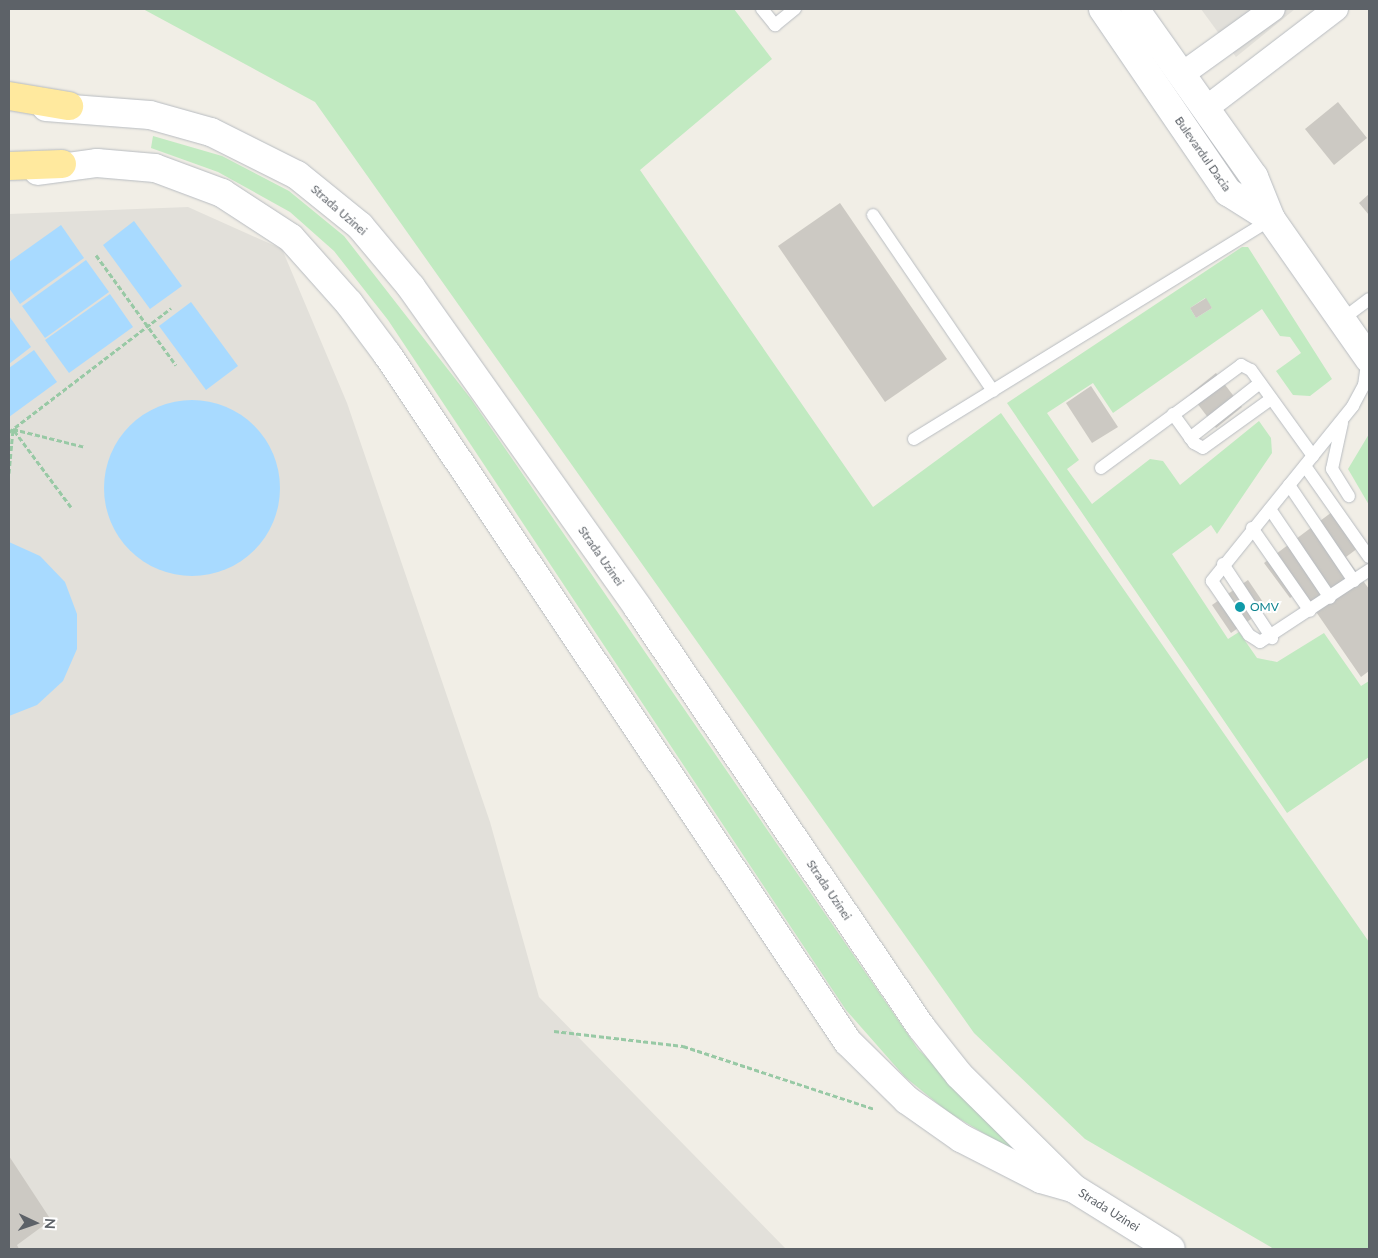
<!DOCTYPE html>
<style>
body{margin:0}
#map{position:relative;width:1378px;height:1258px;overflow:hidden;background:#f1eee6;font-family:Lato,sans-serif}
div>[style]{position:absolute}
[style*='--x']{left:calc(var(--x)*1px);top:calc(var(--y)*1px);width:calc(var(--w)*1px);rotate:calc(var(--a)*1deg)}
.industrial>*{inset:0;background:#e2e0da}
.green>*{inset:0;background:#c1eac1}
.water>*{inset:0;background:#a8daff}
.round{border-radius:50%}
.building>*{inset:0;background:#ccc9c3}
.path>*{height:3px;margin-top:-1.5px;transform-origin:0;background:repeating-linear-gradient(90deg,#98c9a5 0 5px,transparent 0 7.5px)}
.roads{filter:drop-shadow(0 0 1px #b8bcc1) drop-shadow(0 0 1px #b8bcc1)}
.service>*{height:12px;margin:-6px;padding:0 6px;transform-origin:6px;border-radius:6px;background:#fff}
.minor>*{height:24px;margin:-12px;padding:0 12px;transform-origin:12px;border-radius:12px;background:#fff}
.tertiary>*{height:28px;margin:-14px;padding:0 14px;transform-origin:14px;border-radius:14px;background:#fff}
.secondary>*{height:28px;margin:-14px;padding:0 14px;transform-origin:14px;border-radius:14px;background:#fff}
.trunk>*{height:28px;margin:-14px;padding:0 14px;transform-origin:14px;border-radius:14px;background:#ffe99e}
.dots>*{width:14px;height:14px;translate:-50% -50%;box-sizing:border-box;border:2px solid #fff;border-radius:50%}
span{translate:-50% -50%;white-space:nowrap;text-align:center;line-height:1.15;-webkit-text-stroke:4px #fff;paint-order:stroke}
.street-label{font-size:12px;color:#5d6268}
.culture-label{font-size:12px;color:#0d838f}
.left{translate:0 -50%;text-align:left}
.frame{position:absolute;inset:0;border:10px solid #5d6268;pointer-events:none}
.north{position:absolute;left:10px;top:1198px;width:50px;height:50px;-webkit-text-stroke:4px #fff;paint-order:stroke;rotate:93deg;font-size:14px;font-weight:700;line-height:20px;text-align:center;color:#5d6268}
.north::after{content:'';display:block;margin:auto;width:18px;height:22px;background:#5d6268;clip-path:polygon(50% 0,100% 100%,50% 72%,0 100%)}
</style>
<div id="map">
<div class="industrial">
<div style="clip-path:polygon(1201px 9px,1295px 9px,1236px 57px)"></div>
<div style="clip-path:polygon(188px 207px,282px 249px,347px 403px,490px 822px,539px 997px,786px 1249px,9px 1249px,9px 214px)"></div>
</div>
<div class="green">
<div style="clip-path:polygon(143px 9px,734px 9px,772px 59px,640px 170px,873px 507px,1001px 413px,1369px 942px,1369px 1249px,1274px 1249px,1085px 1139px,974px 1033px,315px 102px)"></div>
<div style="clip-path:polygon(153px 136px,222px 156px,289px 191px,344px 236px,471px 399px,918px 1049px,1032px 1162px,948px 1112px,905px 1077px,846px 1010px,388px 320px,334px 251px,290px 212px,218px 172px,151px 148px)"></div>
<div style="clip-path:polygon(evenodd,1242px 247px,1248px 247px,1332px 379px,1310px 396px,1293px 395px,1276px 371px,1301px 353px,1290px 337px,1280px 336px,1262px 309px,1113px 413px,1093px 383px,1047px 413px,1079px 460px,1067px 469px,1092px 504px,1150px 459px,1163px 461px,1180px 485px,1259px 421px,1271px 438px,1272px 453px,1217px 534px,1211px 525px,1172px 554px,1228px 639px,1239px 632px,1257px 658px,1277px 662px,1324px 633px,1361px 686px,1369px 681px,1369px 757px,1287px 813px,1007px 403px,1242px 247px,1205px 298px,1212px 308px,1196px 318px,1190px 308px,1205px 298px)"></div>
<div style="clip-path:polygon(1369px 434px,1369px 505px,1348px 469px)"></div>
</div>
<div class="water">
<div style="clip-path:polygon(134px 221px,182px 286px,150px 309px,103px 245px)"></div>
<div style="clip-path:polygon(61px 225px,84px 258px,20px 304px,9px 288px,9px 262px)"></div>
<div style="clip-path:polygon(86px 260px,109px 292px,45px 338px,22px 306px)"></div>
<div style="clip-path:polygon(110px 294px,133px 327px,69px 373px,45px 340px)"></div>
<div style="clip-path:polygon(191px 302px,238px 366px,206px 390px,159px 326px)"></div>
<div style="clip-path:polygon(9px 316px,31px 347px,9px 364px)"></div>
<div style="clip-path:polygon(34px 350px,57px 382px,9px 417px,9px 368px)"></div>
<div class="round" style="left:104px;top:400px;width:176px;height:176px"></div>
<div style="clip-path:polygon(9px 542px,40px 556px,65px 582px,77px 614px,77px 649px,63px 681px,37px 705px,9px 716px)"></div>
</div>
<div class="building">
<div style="clip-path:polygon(1338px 102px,1367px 138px,1334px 165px,1305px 129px)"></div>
<div style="clip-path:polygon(1369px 194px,1369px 215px,1359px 203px)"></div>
<div style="clip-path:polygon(840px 203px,947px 359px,885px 402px,778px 246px)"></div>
<div style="clip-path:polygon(1206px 298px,1212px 308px,1196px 318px,1190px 308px)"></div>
<div style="clip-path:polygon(1216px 373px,1242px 407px,1216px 428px,1190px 394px)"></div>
<div style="clip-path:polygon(1091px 386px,1118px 427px,1092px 443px,1066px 403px)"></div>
<div style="clip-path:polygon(1340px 506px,1366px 542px,1346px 557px,1369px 589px,1369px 671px,1361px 677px,1301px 590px,1290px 598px,1264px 563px)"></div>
<div style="clip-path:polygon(1248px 580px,1267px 608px,1231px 633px,1212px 605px)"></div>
<div style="clip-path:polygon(9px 1156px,51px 1220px,17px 1245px,19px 1249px,9px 1249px)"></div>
</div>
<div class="path">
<div style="--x:96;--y:255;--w:136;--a:54"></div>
<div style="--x:9;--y:432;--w:204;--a:-37.4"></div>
<div style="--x:9;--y:473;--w:44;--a:-84.8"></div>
<div style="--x:71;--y:507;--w:97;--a:-126.6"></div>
<div style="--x:13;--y:429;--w:74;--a:14"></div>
<div style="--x:554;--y:1031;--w:130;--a:6.6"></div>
<div style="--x:683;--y:1046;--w:202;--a:18.2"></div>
</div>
<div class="roads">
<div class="service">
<div style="--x:762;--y:9;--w:21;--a:51"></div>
<div style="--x:775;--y:25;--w:26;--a:-39"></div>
<div style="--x:873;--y:215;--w:213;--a:55.7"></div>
<div style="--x:1340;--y:321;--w:36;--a:-37"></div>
<div style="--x:1368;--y:357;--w:28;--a:98"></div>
<div style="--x:1364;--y:385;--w:24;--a:118"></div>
<div style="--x:1353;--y:406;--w:225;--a:128.9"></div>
<div style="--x:1212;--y:581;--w:65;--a:55.6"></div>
<div style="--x:1249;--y:635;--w:13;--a:32"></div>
<div style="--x:1260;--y:642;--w:131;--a:-33.4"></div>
<div style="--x:1173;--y:414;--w:36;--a:54"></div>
<div style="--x:1194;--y:443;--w:10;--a:29"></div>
<div style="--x:1203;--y:448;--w:84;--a:-35.8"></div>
<div style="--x:1342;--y:423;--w:47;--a:102.3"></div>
<div style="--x:1332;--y:469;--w:32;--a:58"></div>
<div style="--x:1190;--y:438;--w:89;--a:-38.2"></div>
<div style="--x:914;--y:439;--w:419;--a:-31.6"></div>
<div style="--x:1305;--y:466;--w:111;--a:54.9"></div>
<div style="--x:1101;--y:468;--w:174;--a:-36.3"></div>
<div style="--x:1241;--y:365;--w:11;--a:27"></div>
<div style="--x:1251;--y:370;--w:106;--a:54.2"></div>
<div style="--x:1289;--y:485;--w:116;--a:55.9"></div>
<div style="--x:1270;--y:509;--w:107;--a:56"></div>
<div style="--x:1252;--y:528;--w:101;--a:55.1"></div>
<div style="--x:1223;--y:564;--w:89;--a:56.5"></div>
</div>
<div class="minor">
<div style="--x:1181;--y:75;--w:113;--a:-35.7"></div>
<div style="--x:1205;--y:109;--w:165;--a:-37.4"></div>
</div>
<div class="tertiary">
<div style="--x:46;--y:107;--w:104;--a:4.4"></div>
<div style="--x:150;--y:115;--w:63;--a:15.6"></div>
<div style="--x:211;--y:132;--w:96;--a:26.6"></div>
<div style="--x:297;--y:175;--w:81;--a:39"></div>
<div style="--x:360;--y:226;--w:80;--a:50.1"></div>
<div style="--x:411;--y:287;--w:393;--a:54.7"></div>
<div style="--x:638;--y:608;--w:506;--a:55.96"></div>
<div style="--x:921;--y:1027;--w:61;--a:51.6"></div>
<div style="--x:959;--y:1075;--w:161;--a:44.7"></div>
<div style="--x:1073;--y:1188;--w:115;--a:31.9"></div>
<div style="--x:38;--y:171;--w:60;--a:-7.7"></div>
<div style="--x:97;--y:163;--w:58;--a:4.9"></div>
<div style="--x:155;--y:168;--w:72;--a:20.5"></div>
<div style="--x:222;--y:193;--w:82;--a:33.1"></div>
<div style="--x:291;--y:238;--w:87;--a:48.3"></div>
<div style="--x:349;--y:303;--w:64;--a:53.3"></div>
<div style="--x:387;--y:354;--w:828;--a:56.18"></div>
<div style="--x:848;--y:1042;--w:83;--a:44.5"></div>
<div style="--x:907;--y:1100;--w:66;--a:35.1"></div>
<div style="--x:961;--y:1138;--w:90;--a:27.1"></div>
<div style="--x:1041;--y:1179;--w:33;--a:16"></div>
</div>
<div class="secondary">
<div style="--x:1103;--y:9;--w:222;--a:55.7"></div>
<div style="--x:1228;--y:192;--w:51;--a:32.1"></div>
<div style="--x:1271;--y:219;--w:171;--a:55"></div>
<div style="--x:1135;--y:9;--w:206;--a:54.7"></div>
<div style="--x:1254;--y:177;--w:45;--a:68"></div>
</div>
<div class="trunk">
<div style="--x:9;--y:96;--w:61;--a:9.5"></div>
<div style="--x:9;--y:166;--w:53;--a:-2.2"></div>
</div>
</div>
<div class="dots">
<div style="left:1240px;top:607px;background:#0f9aa8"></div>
</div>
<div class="street-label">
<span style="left:1203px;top:154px;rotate:55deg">Bulevardul Dacia</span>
<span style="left:339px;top:210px;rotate:41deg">Strada Uzinei</span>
<span style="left:601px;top:556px;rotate:55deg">Strada Uzinei</span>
<span style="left:829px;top:890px;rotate:56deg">Strada Uzinei</span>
<span style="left:1109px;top:1210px;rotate:32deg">Strada Uzinei</span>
</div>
<div class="culture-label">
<span class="left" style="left:1250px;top:607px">OMV</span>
</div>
<div class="frame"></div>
<div class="north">N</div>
</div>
